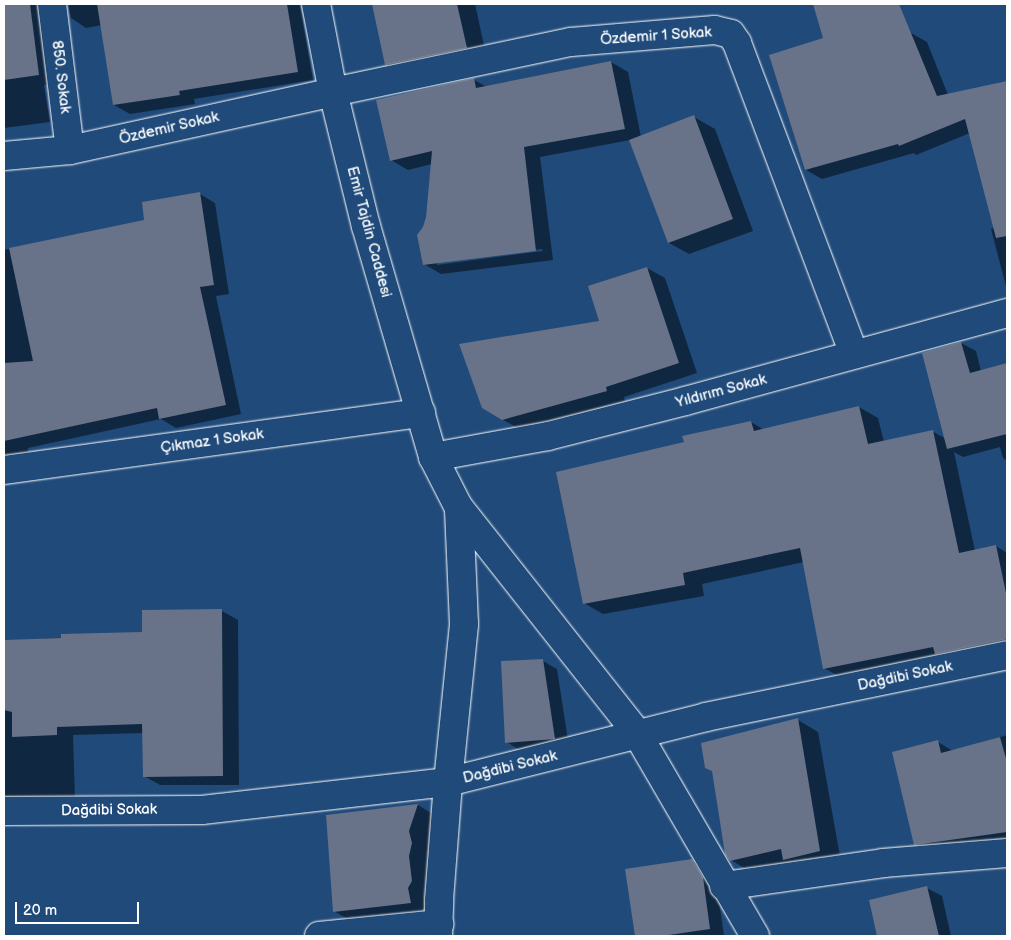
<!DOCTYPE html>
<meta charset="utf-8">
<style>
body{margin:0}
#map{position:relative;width:1011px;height:940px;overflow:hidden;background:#1f4a7a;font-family:"Balsamiq Sans",sans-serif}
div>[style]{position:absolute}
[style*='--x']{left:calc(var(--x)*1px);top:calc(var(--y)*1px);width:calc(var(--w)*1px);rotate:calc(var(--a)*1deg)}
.shadow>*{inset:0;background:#0007}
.building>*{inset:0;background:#687288}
.roads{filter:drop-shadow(0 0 1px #fff) drop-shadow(0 0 1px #fff)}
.street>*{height:28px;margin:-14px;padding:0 14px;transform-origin:14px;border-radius:14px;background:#1f4a7a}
.secondary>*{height:28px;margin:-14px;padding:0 14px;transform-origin:14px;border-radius:14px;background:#1f4a7a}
span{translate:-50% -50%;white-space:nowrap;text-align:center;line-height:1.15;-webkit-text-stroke:4px #1f4a7a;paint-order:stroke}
.street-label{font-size:15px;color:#fff}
.frame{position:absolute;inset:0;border:5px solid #fff;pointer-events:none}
.scale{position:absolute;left:15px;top:902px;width:124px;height:22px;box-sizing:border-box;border:2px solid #fff;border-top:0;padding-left:6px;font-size:15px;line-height:18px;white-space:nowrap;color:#fff;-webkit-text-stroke:4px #1f4a7a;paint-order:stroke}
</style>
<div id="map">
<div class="shadow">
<div style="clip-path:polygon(4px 4px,56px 4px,55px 83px,44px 85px,50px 122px,4px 128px)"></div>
<div style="clip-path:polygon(68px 4px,300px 4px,313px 80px,194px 99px,195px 104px,130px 114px,114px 105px,102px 25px,86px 28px,71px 18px)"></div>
<div style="clip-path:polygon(373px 4px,475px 4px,487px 59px,407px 76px,386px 64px)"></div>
<div style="clip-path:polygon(815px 4px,898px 4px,906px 35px,911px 33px,927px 42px,948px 95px,1007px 82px,1007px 290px,991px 229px,995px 228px,970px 133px,916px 155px,914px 153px,822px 179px,806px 170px,824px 39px)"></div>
<div style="clip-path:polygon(evenodd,611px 62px,628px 72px,641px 137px,694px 117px,715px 129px,753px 231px,689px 254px,669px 243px,630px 140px,540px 157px,553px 260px,441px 274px,424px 264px,424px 228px,428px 217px,432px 164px,408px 170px,391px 160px,474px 80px,487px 87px,611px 62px,542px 249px,543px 251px,437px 265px,437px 262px,542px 249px)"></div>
<div style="clip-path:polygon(200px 194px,215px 203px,229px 294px,216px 296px,241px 414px,176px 428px,161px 419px,28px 448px,29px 462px,4px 468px,4px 250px,146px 221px)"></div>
<div style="clip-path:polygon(647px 268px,665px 278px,697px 373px,624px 397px,625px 401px,521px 430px,483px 408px,600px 322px)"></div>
<div style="clip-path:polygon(961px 343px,976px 351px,981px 371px,1007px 364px,1007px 461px,1003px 458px,1000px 447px,963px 457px,954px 452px,975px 551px,996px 546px,1007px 553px,1007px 654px,844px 679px,824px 668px,804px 562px,702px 584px,704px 596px,603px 614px,584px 603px,685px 443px,751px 422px,764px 430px,859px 407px,878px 418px,884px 442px,932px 431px,946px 439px)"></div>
<div style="clip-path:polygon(222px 611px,238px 620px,239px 785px,160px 785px,144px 776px,144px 733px,73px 735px,75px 800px,4px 805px,4px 641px,143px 633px)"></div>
<div style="clip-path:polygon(543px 661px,557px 669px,569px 747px,521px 751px,507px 742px)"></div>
<div style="clip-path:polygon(798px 720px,818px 732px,841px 862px,751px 872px,731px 860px)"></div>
<div style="clip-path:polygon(1007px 735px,1007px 841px,930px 852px,915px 844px,938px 742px,953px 751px)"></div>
<div style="clip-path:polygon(418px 805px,438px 817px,429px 844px,432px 855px,431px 914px,354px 923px,334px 911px,327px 816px)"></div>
<div style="clip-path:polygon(692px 861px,707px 869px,717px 886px,724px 936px,636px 936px,626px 870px)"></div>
<div style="clip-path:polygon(927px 888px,942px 896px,951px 936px,879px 936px,870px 901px)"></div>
</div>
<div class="building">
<div style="clip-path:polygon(4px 4px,30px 4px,39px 75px,4px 80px)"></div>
<div style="clip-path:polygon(97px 4px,287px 4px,298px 72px,179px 91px,180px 95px,113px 105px)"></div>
<div style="clip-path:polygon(372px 4px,457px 4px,467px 48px,385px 65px)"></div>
<div style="clip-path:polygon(813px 4px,899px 4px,937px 96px,1007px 81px,1007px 236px,996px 238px,965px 119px,899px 146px,898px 144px,805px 170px,769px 55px,823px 38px)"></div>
<div style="clip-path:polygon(611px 61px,625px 129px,524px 147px,536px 251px,423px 265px,417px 235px,423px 227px,426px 217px,432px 151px,390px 161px,376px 100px,474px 78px,476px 88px)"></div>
<div style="clip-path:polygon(694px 115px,733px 219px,668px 243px,629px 140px)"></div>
<div style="clip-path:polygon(200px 192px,214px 285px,200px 287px,226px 405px,159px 419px,157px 408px,4px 441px,4px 363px,33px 361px,9px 248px,144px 220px,142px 202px)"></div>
<div style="clip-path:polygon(647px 267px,679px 363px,606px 387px,607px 391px,502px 420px,482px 408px,459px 344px,599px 321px,588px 286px)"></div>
<div style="clip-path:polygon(961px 342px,970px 373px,1007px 363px,1007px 434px,947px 449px,922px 353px)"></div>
<div style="clip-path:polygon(859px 406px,868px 444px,933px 430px,959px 553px,996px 545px,1007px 598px,1007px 639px,935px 654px,933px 647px,823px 669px,800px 548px,683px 573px,685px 585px,583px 604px,556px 472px,684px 442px,682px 436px,751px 421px,754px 431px)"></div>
<div style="clip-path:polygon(222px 609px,223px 776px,143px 777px,142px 724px,57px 727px,57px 735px,12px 737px,12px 712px,4px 710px,4px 640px,61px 638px,61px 634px,142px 632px,142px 610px)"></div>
<div style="clip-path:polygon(543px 659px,555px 739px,505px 743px,501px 661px)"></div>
<div style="clip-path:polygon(798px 718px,820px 851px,783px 860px,781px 849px,730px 861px,725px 854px,712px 771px,705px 768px,701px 743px)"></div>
<div style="clip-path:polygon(1000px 737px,1007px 762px,1007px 832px,914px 845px,892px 752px,938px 740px,941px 753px)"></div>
<div style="clip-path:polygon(418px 804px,409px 831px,412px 843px,409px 856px,412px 881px,408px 888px,411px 903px,333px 912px,326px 815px)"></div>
<div style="clip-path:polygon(692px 859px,703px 877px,710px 929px,662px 936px,635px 936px,625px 869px)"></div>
<div style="clip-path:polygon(927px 886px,939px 936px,877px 936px,869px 900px)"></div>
</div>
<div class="roads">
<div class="street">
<div style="--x:52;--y:4;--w:147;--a:83"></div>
<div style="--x:4;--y:156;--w:66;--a:-5.2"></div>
<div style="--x:70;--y:150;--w:269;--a:-12.4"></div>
<div style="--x:333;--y:92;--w:243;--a:-11.9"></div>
<div style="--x:571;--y:42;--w:144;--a:-4.8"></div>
<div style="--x:715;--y:30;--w:16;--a:14"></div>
<div style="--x:731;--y:34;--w:11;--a:56"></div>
<div style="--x:737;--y:43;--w:332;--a:69.4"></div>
<div style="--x:4;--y:470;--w:421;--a:-7.8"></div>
<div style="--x:4;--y:811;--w:198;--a:-0.3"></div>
<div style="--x:202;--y:810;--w:248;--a:-6.5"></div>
<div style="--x:448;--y:782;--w:266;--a:-14.1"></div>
<div style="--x:706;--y:717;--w:307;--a:-11.6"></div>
<div style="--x:724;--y:886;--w:161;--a:-8.2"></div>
<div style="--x:883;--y:863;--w:124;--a:-4.6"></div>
<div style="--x:319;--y:936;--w:121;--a:-5.7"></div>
<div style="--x:438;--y:936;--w:36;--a:-88"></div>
<div style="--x:439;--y:900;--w:118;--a:-85.6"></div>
<div style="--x:448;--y:782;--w:159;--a:-84.2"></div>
<div style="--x:464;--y:624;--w:116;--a:-92.5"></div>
<div style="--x:755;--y:936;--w:235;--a:-120.2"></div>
<div style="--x:637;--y:733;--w:287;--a:-128.3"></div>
<div style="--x:459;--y:508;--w:57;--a:-117"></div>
<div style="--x:433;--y:457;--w:117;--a:-10.3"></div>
<div style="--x:548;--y:436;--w:141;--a:-14.3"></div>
<div style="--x:685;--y:401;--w:334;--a:-15.3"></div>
</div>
<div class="secondary">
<div style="--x:316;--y:4;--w:90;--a:79.1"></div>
<div style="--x:333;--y:92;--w:138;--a:76.2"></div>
<div style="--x:366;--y:226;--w:241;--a:73.8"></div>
</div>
</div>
<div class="street-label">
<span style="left:656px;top:36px;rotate:-4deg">Özdemir 1 Sokak</span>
<span style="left:61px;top:77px;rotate:83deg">850. Sokak</span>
<span style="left:169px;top:128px;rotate:-13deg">Özdemir Sokak</span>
<span style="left:369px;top:232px;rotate:75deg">Emir Tajdin Caddesi</span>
<span style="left:721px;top:391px;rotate:-15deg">Yıldırım Sokak</span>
<span style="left:212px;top:441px;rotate:-8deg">Çıkmaz 1 Sokak</span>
<span style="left:905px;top:676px;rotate:-12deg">Dağdibi Sokak</span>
<span style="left:510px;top:767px;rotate:-14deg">Dağdibi Sokak</span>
<span style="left:109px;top:810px;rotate:-1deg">Dağdibi Sokak</span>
</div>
<div class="frame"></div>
<div class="scale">20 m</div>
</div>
